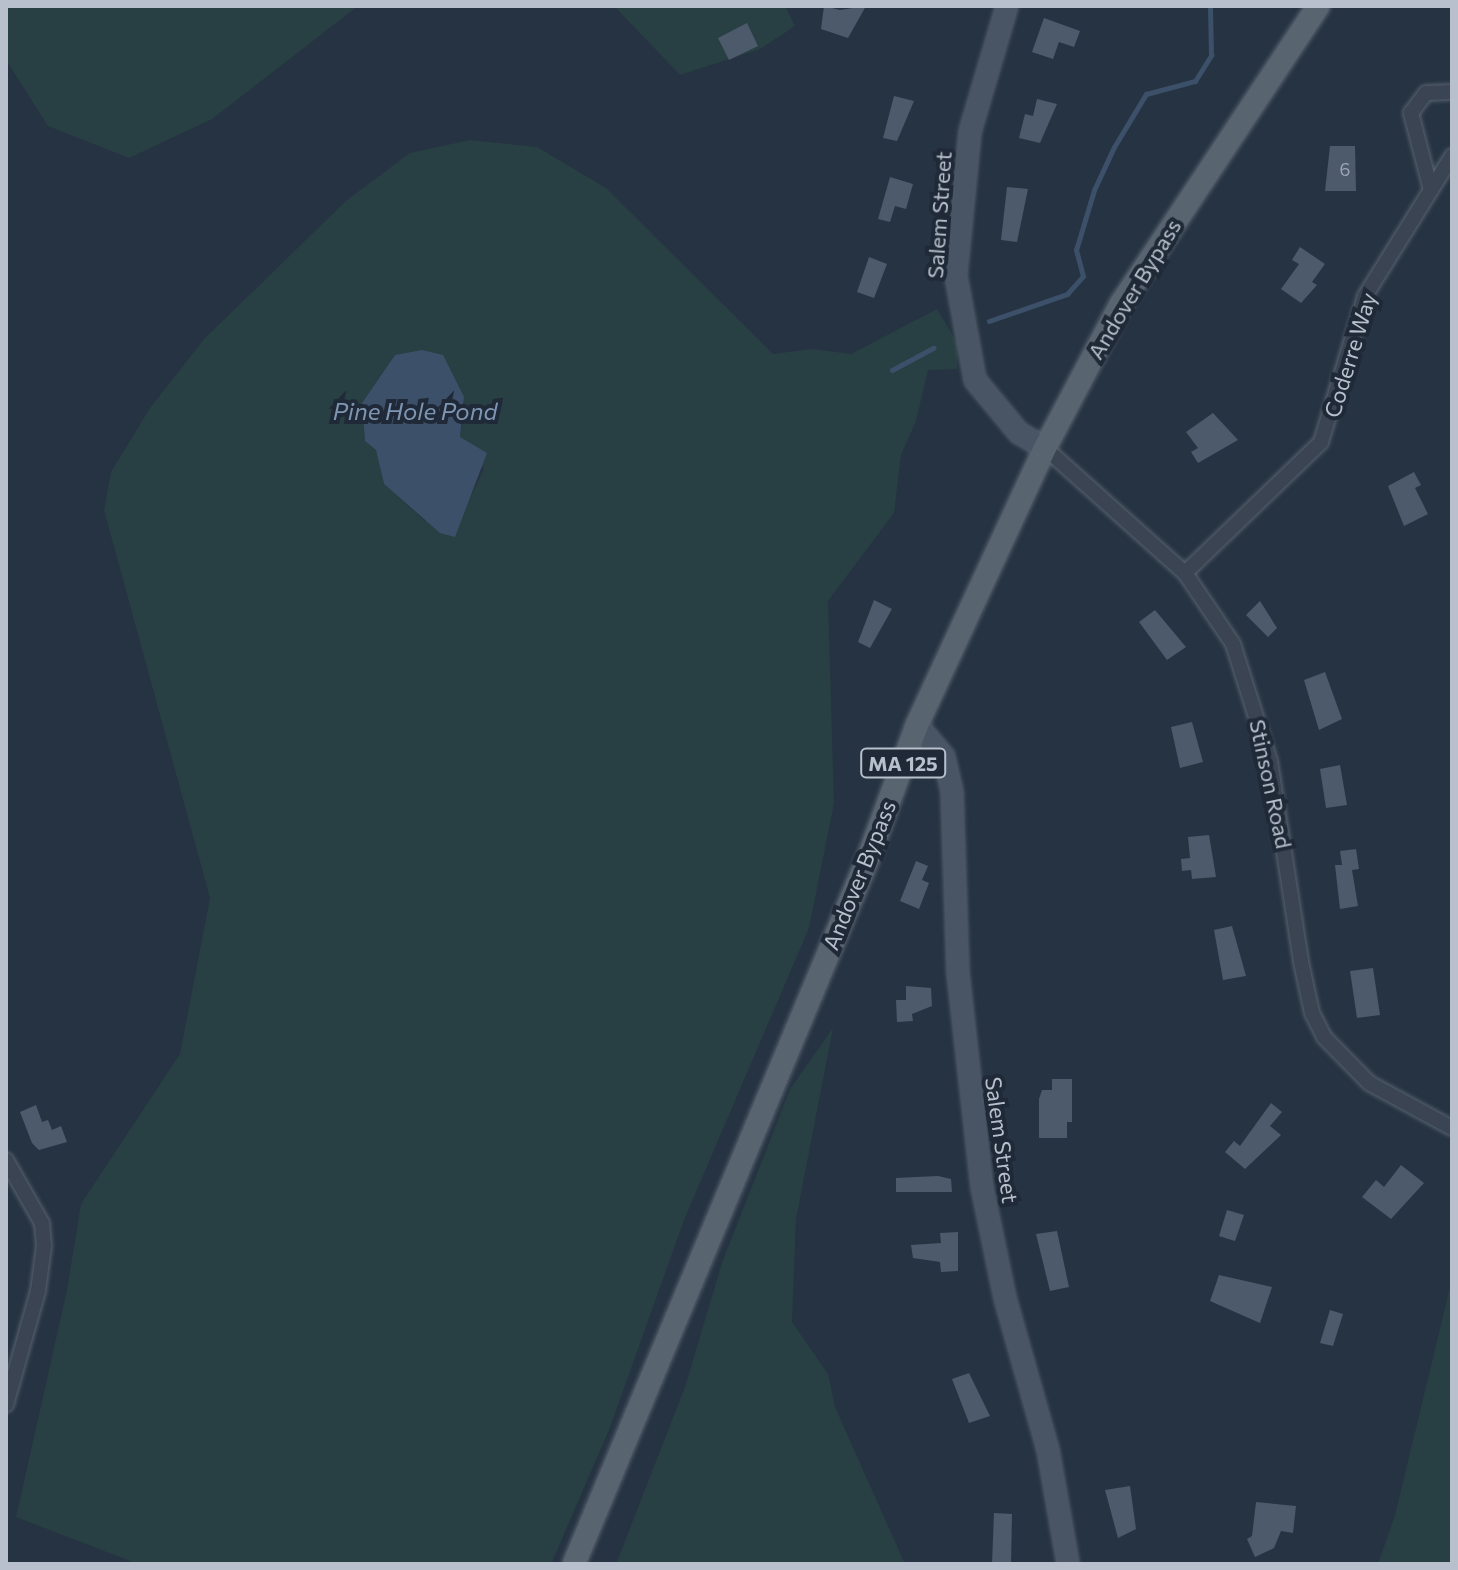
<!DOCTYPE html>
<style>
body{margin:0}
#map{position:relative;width:1458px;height:1570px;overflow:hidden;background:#263342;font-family:Commissioner,sans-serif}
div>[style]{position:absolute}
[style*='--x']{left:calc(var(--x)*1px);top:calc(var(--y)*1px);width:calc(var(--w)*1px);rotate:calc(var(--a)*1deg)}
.green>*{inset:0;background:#284043}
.water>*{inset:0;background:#3c506a}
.stream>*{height:5px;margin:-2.5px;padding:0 2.5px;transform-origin:2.5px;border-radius:2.5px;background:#3c506a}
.building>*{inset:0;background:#4c5a6b}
.roads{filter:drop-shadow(0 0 2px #58626f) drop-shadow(0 0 2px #58626f)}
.street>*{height:14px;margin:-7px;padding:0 7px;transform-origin:7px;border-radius:7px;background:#3b4452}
.secondary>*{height:20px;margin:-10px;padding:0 10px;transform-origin:10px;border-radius:10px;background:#495465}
.primary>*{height:22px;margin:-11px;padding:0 11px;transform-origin:11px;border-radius:11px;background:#596471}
span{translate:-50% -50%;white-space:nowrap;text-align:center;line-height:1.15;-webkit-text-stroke:8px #1f2937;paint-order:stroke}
.number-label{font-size:18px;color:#9ca6b4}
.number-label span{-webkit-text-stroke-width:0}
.shield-label span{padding:2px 6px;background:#1f2937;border:2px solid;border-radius:6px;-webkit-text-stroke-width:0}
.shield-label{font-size:20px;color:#b7c0cc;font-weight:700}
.street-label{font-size:22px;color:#b7c0cc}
.water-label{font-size:24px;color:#7f96b2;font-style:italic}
.frame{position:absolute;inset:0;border:8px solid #b7c0cc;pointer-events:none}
</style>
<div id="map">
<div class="green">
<div style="clip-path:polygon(6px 6px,358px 6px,212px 119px,129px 158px,48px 126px,6px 60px)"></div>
<div style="clip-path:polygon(614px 6px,785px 6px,795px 26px,760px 49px,680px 75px)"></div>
<div style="clip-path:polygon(evenodd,470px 140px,537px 147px,606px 188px,773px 354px,812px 349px,851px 354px,937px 309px,958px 344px,957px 369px,928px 370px,916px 421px,901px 455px,894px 513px,828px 601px,834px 803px,809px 928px,684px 1220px,609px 1430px,551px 1564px,138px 1564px,16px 1517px,67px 1290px,81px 1204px,180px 1054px,210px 898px,104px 510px,111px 472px,150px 408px,205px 338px,347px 200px,410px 153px,470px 140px,395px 355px,455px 380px,466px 408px,459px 438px,484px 469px,470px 498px,425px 521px,384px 484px,376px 450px,365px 441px,362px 403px,395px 355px)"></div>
<div style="clip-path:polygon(833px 1028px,796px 1219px,792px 1322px,828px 1374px,835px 1407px,905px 1564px,616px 1564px,685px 1387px,722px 1263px,790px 1089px)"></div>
<div style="clip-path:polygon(1452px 1279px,1452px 1564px,1378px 1564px,1395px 1515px)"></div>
</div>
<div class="water">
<div style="clip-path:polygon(422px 350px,443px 355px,464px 397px,460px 437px,487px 453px,455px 537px,440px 533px,384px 484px,376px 450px,365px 441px,362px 403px,395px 355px)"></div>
</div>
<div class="stream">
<div style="--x:989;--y:321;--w:83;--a:-19.1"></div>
<div style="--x:1067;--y:294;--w:24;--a:-48"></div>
<div style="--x:1083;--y:276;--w:27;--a:-105"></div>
<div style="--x:1076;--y:250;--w:63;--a:-73.3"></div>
<div style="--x:1094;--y:190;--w:47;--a:-65.1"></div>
<div style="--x:1114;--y:147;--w:62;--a:-58.9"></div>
<div style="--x:1146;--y:94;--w:51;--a:-14.9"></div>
<div style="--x:1195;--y:81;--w:31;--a:-58"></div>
<div style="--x:1211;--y:55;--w:49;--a:-91.2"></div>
<div style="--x:892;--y:370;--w:47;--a:-28.2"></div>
</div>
<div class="building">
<div style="clip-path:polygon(824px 6px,840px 10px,866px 6px,848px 38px,821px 29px)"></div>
<div style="clip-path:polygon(1044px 18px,1080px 31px,1074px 47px,1059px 42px,1053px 59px,1032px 52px)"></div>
<div style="clip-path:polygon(747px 23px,758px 46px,729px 60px,718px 38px)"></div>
<div style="clip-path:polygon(894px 96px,914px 101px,897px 141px,883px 138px)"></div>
<div style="clip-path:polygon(1037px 99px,1057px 104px,1040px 143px,1019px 138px,1025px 114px,1033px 116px)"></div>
<div style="clip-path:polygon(1330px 146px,1355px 146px,1356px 191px,1325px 191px)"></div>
<div style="clip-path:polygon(890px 177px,913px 184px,906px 209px,895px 206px,890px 222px,878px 219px)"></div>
<div style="clip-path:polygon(1007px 187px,1028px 189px,1017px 242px,1001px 240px)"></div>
<div style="clip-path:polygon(1300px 247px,1325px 264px,1312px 282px,1317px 285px,1301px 303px,1281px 289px,1299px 264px,1292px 260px)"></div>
<div style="clip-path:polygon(869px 257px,887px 264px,874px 298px,857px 292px)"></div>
<div style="clip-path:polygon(1213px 413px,1238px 440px,1198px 463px,1191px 452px,1198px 448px,1186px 432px)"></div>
<div style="clip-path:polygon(1414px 472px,1421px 485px,1415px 488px,1428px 514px,1404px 526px,1388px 486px)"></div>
<div style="clip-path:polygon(874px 600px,892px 609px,870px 648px,858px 642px)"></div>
<div style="clip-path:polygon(1260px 601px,1277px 628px,1268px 637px,1246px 615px)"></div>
<div style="clip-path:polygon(1155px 610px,1186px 647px,1167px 660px,1139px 622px)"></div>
<div style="clip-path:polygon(1325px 672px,1342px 719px,1319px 730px,1304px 680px)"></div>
<div style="clip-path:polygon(1192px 722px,1203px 762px,1180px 768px,1171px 727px)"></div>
<div style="clip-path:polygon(1340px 765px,1347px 805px,1326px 808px,1320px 769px)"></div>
<div style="clip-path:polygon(1209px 835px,1216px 877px,1192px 879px,1191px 870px,1182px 871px,1181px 859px,1190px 858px,1188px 837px)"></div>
<div style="clip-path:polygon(1356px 849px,1359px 869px,1352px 870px,1358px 906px,1340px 909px,1335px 865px,1342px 865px,1340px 851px)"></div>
<div style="clip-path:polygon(916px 861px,928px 866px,922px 880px,929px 883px,919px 909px,900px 901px)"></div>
<div style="clip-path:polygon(1232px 926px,1246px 976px,1223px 980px,1214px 930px)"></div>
<div style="clip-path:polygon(1373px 968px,1380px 1015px,1357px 1018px,1350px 971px)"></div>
<div style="clip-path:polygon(906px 986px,931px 988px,932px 1006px,912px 1014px,913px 1021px,897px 1022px,896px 1000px,906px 1000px)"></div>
<div style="clip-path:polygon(1052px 1079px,1072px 1079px,1072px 1122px,1067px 1122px,1067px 1138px,1039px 1138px,1039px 1099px,1042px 1090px,1052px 1090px)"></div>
<div style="clip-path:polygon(1271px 1103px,1282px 1112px,1270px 1126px,1281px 1135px,1245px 1169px,1225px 1152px,1234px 1141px,1240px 1146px)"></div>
<div style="clip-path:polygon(36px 1105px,42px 1122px,48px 1120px,52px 1130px,61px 1126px,67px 1142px,39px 1150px,32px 1143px,20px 1112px)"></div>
<div style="clip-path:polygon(1401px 1165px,1424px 1183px,1391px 1219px,1362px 1197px,1376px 1180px,1384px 1187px)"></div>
<div style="clip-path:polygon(938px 1176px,951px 1179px,952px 1192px,896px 1192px,896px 1178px)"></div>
<div style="clip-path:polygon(1227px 1210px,1244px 1215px,1235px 1241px,1219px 1236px)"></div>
<div style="clip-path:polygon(1057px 1231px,1069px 1287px,1050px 1291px,1036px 1234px)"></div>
<div style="clip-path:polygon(958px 1232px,958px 1271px,941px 1272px,940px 1262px,913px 1258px,911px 1245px,941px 1243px,940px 1233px)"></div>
<div style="clip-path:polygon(1219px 1275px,1272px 1287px,1260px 1323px,1210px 1301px)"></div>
<div style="clip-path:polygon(1330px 1310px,1343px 1314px,1333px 1346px,1320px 1343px)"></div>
<div style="clip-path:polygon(969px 1373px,990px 1416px,969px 1423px,952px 1379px)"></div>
<div style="clip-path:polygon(1130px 1486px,1136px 1529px,1118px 1538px,1105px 1490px)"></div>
<div style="clip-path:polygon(1256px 1502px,1296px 1506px,1293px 1533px,1281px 1531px,1274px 1548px,1255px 1557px,1247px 1539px,1252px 1536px)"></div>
<div style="clip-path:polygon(994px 1513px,1012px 1514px,1011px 1564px,992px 1564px)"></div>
</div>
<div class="roads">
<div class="street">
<div style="--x:1431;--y:190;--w:80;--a:-104.6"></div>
<div style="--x:1411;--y:113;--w:25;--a:-53"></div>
<div style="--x:1426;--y:93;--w:26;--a:-2"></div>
<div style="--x:1045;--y:448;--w:188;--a:41.8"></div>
<div style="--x:1185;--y:573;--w:86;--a:55.9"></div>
<div style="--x:1233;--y:644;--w:123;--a:72.5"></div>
<div style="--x:1270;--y:761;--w:203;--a:81.2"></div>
<div style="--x:1301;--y:962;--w:52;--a:77.8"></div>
<div style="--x:1312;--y:1013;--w:27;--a:63"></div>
<div style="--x:1324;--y:1037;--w:64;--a:45.6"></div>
<div style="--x:1369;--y:1083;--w:94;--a:28.5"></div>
<div style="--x:1185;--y:573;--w:189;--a:-43.9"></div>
<div style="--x:1321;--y:442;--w:152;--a:-73.2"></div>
<div style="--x:1365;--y:296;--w:165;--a:-58.1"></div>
<div style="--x:6;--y:1160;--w:73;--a:60.3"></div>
<div style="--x:42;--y:1223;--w:23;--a:85"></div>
<div style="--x:44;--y:1246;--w:45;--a:97.6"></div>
<div style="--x:38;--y:1291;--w:118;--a:105.7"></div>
</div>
<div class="secondary">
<div style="--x:1007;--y:6;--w:131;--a:106.4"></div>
<div style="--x:970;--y:132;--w:145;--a:95.6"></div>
<div style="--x:956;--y:276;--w:106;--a:79.6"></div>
<div style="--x:975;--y:380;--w:69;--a:50.3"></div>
<div style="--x:1019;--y:433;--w:30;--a:30"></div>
<div style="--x:917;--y:725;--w:42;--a:49.8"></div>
<div style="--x:944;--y:757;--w:37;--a:77"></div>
<div style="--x:952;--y:793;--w:180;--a:88.1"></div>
<div style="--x:958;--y:973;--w:215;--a:83.6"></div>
<div style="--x:982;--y:1187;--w:113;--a:78.3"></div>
<div style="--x:1005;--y:1298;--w:158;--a:74.2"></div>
<div style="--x:1048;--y:1450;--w:116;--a:80"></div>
</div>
<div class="primary">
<div style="--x:574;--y:1564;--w:767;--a:-67.38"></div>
<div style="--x:869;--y:856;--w:140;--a:-69.9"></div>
<div style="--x:917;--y:725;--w:305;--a:-65.2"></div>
<div style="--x:1045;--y:448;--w:163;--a:-62.2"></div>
<div style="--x:1121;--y:304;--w:357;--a:-56.5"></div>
</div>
</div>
<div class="number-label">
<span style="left:1345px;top:169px">6</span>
</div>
<div class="shield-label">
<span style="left:903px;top:763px">MA 125</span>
</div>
<div class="street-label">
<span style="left:939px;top:215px;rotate:-86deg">Salem Street</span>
<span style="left:1134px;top:289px;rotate:-59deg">Andover Bypass</span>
<span style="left:1350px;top:355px;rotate:-73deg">Coderre Way</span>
<span style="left:1271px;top:784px;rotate:78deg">Stinson Road</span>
<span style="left:859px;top:875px;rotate:-68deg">Andover Bypass</span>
<span style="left:1002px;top:1140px;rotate:82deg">Salem Street</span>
</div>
<div class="water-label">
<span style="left:415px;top:411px">Pine Hole Pond</span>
</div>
<div class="frame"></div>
</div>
